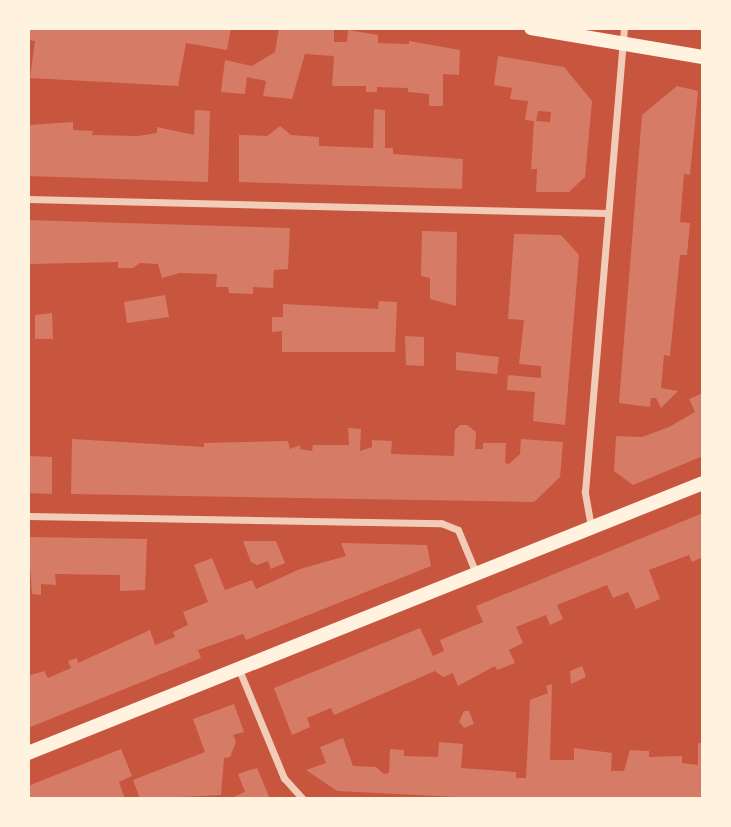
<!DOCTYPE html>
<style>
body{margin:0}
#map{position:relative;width:731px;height:827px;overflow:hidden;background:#c8553d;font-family:"PT Sans",sans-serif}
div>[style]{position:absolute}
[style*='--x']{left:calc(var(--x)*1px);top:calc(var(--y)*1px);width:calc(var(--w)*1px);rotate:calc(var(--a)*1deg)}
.building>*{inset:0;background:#d67c66}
.minor>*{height:7px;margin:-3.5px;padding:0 3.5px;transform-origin:3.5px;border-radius:3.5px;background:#f1ccb7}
.secondary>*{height:14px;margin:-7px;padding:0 7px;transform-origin:7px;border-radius:7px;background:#fff3e0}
span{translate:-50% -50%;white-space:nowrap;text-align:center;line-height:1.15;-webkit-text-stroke:5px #fff3e0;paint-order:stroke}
.frame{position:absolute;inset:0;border:30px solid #fff3e0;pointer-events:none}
</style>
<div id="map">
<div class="building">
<div style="clip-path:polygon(28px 28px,231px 28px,227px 50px,186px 43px,178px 86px,30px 78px,35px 41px,28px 40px)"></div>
<div style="clip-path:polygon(279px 28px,334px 28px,334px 42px,347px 42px,348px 30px,378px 35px,378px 43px,409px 44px,409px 41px,460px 50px,459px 75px,443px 74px,443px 106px,429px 106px,429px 94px,408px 92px,408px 88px,377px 87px,377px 92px,366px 92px,366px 86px,332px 86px,334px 56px,305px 54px,292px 99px,263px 96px,266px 81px,247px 77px,245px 94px,221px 92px,225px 60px,252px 66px,275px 52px)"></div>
<div style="clip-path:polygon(evenodd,498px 56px,564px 67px,592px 101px,585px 177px,569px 192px,536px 192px,537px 169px,531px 169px,534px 121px,525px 120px,528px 101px,510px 99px,512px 88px,494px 85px,498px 56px,538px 111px,551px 112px,550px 122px,536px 121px,538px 111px)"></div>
<div style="clip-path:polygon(677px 86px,698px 91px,690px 175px,684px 174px,680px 222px,690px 223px,687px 255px,680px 255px,670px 356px,664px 355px,661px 388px,678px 391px,661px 408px,656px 398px,651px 398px,650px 407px,619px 403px,642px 115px)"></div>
<div style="clip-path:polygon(374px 109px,385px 110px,385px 148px,393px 148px,393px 154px,463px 159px,462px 189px,239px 182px,239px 135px,267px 136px,280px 126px,291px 135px,319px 137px,319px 146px,373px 148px)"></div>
<div style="clip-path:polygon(195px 110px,210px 111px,208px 182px,28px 176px,28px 125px,73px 122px,73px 130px,93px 131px,92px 135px,138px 136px,157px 133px,157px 127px,194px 135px)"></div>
<div style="clip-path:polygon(28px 220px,290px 228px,288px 269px,274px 270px,273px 288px,253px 287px,253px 294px,229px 293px,228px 287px,216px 287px,217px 274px,180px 273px,162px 278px,158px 264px,140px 263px,133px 268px,118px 268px,118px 262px,30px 264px)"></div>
<div style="clip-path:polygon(422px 231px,457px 232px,456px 306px,430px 299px,430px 278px,421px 276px)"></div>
<div style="clip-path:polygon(514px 234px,561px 235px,579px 255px,565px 425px,533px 421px,535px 392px,507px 390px,508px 375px,541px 378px,541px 366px,519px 364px,524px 320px,508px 319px)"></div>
<div style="clip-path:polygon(165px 295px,169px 317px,127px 323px,124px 302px)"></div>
<div style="clip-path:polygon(379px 301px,397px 302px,395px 352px,282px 352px,282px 331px,272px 332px,272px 317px,283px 317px,283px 304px,378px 309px)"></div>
<div style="clip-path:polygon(52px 313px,53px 339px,35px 339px,35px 315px)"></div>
<div style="clip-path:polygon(405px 336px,424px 337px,424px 366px,406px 365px)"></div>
<div style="clip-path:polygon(456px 352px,499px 357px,497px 374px,456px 370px)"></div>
<div style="clip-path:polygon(703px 393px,703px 456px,633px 485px,614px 471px,616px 436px,642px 437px,669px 427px,695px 412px,689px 399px)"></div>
<div style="clip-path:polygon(460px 425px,467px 425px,476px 432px,475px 449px,483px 449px,483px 443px,506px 443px,505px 463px,509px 464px,520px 454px,521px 439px,563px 442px,560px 477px,534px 502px,71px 494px,72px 439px,204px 447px,204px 443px,288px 441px,290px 449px,300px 445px,300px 449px,312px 451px,313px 445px,349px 445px,348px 428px,361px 429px,360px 451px,372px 447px,372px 440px,392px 441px,391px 454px,454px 456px,455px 430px)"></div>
<div style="clip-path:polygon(28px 456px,52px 457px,52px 494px,28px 493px)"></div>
<div style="clip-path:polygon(703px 513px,703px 557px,692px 562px,689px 555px,649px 570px,660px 599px,636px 609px,628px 592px,613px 598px,607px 585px,557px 605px,563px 619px,550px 625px,546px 615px,516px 627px,523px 643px,509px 650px,515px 663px,497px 670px,495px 666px,458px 686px,453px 673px,443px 677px,435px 671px,334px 715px,331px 708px,307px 718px,310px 727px,292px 735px,274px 688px,420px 628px,433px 656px,444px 651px,440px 640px,483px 622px,476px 606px)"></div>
<div style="clip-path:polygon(28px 537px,147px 539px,145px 590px,120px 591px,120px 575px,55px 574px,56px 585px,41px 584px,41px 595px,32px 594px)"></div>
<div style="clip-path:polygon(243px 541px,276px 541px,285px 563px,271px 569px,268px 561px,257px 565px,251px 562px)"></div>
<div style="clip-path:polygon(341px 543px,427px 545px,431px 566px,246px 640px,243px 634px,198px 650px,201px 658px,28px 728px,28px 676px,44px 671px,48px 678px,71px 668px,68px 661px,77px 658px,78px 663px,150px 630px,155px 645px,175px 637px,173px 632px,188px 625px,183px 612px,208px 602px,194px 565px,212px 558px,225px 590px,252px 580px,256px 589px,300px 569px,346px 556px)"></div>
<div style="clip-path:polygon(582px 666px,586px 677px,571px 684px,570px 671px)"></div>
<div style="clip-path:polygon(552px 684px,550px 760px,574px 760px,574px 748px,612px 753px,611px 771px,624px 771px,630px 750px,649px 751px,649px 757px,682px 756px,682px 763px,698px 765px,698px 743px,703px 743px,703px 799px,497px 799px,337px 791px,306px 770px,326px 763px,320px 747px,343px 738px,353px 766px,376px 767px,384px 774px,389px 773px,390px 749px,404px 750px,404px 756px,438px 757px,439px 742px,463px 744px,461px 768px,516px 772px,516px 778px,526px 778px,530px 700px,548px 693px,546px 686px)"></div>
<div style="clip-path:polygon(234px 704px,244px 732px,233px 735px,236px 742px,230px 757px,224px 758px,221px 795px,140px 799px,133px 780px,205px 752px,193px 719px)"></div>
<div style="clip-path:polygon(464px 711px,469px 711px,474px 724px,464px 728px,459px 722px)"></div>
<div style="clip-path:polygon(121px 749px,132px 776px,119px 782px,125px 799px,28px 799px,28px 786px)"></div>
<div style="clip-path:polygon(257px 768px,270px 799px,229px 799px,245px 792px,238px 774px)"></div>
</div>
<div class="minor">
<div style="--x:28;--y:199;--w:579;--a:1.39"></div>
<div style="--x:28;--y:516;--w:413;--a:1"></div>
<div style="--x:441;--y:523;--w:18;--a:22"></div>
<div style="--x:458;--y:530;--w:47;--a:67.3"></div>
<div style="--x:591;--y:527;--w:36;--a:-100"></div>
<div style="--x:585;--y:492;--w:466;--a:-85.2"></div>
<div style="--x:240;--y:672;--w:115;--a:67.5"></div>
<div style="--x:284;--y:778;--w:28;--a:48"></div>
</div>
<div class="secondary">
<div style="--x:531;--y:28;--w:174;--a:9.6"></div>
<div style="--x:28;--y:753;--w:727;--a:-21.8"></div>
</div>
<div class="frame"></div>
</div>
